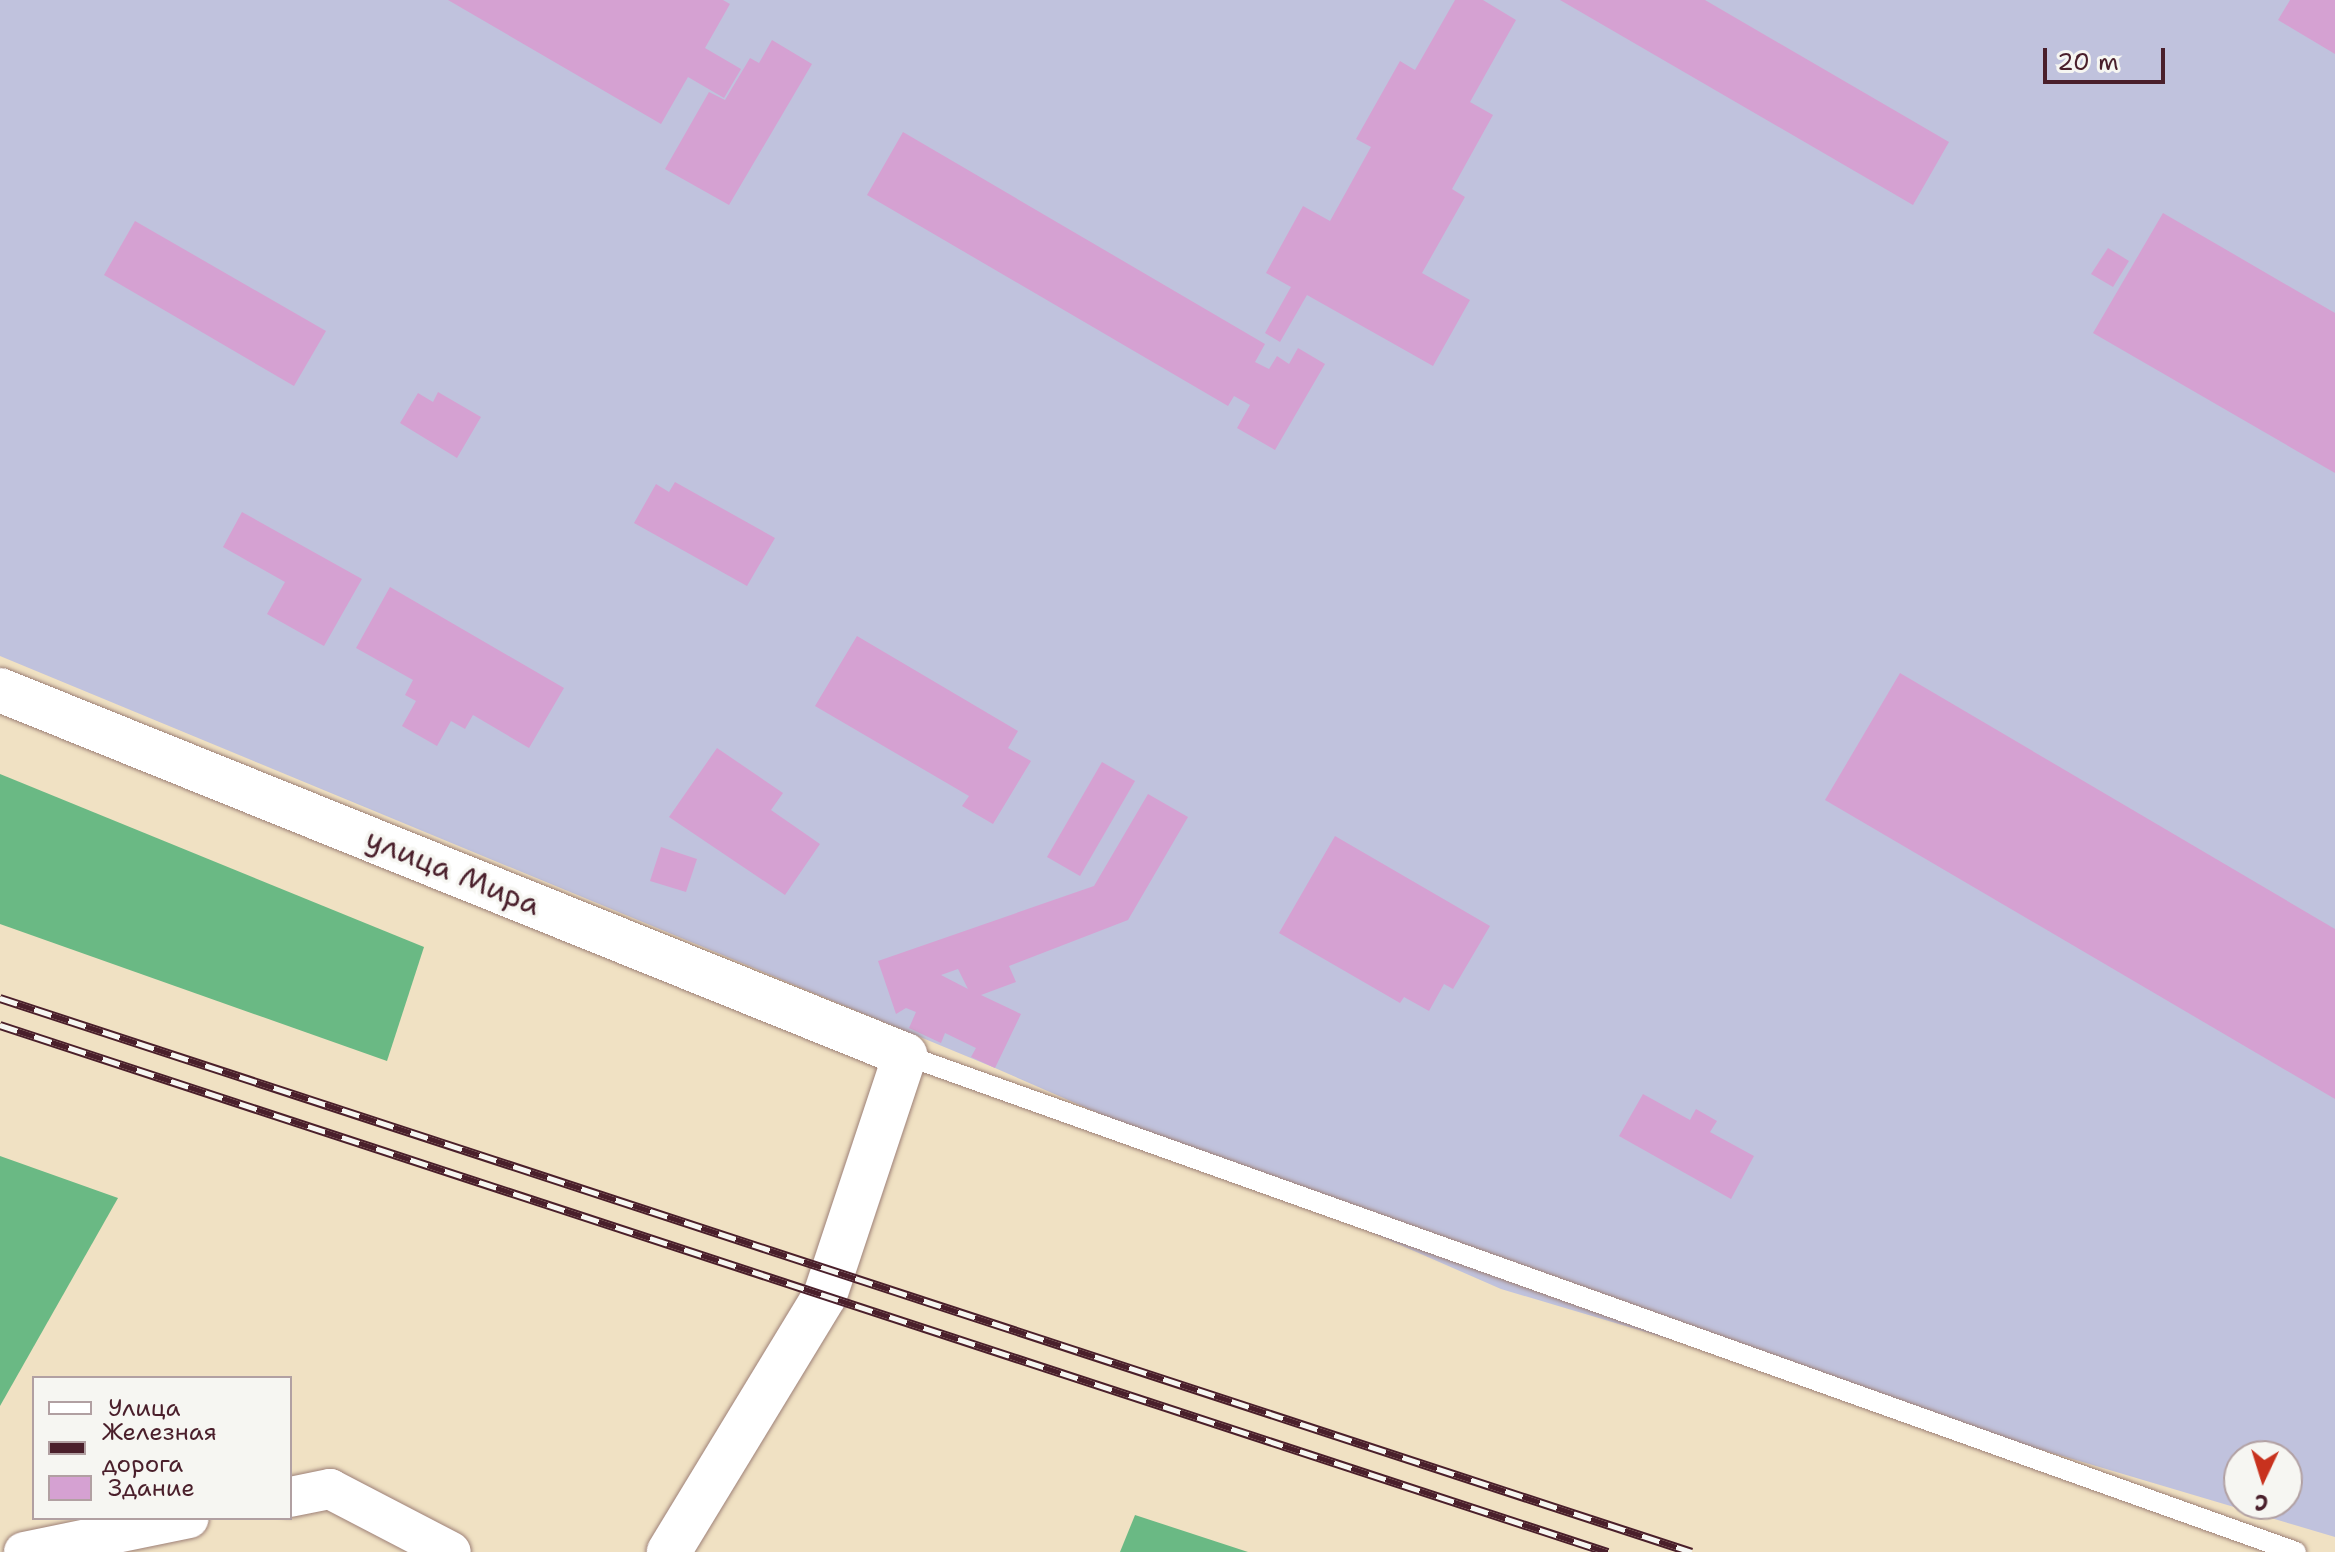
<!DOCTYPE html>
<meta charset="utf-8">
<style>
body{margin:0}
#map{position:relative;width:2335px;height:1552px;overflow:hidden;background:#f0e1c3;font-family:"Shantell Sans",sans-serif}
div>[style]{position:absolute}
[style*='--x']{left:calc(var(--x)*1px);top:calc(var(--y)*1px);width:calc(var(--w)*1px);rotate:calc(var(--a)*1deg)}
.industrial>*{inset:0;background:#c0c2dd}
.forest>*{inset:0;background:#6ab984}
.building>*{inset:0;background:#d5a1d2}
.roads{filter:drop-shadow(0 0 2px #9d8077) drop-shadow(0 0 2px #9d8077)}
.service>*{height:20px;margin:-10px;padding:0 10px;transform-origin:10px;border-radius:10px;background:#fff}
.minor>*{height:40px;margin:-20px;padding:0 20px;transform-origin:20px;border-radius:20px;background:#fff}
.tertiary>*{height:44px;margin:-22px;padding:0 22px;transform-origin:22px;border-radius:22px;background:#fff}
.rail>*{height:9px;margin-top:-4.5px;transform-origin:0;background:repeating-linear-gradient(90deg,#f6f6f2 0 18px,#4a1f2b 0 36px);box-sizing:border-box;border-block:2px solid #4a1f2b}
span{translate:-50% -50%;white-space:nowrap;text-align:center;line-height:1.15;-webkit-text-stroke:7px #f6f6f2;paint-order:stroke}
.street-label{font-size:30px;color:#4a1f2b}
.legend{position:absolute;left:32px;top:1376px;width:260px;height:144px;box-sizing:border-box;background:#f6f6f2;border:2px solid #b1a0a2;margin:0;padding:10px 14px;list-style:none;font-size:24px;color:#4a1f2b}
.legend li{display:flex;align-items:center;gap:16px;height:40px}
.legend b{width:40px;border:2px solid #b1a0a2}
.north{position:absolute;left:2223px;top:1440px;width:80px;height:80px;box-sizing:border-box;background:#f6f6f2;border:2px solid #b1a0a2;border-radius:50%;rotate:184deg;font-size:22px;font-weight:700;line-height:32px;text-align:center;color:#4a1f2b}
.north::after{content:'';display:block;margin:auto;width:28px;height:36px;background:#c8321e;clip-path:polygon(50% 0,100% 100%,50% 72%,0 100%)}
.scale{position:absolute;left:2043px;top:48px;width:122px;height:36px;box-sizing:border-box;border:4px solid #4a1f2b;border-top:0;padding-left:10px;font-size:24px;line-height:28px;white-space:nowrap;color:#4a1f2b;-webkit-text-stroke:6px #f6f6f2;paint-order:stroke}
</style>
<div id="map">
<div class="industrial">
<div style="clip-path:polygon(evenodd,0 0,2335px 0,2335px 1537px,1501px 1289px,995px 1068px,0 656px,0 0,2239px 1456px,2287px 1456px,2287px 1504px,2239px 1504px,2239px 1456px)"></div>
</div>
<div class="forest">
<div style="clip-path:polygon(0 774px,424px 947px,387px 1061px,0 924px)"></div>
<div style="clip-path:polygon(0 1156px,118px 1198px,0 1406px)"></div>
<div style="clip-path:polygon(1135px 1515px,1248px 1552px,1120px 1552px)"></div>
</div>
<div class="building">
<div style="clip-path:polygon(448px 0,723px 0,730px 4px,705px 48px,741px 69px,724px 98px,688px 77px,661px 124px)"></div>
<div style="clip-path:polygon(1455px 0,1483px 0,1516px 20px,1470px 102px,1493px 115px,1452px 189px,1465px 197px,1422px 273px,1470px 300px,1433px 366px,1307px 295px,1280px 342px,1265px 333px,1291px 287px,1266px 273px,1303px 206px,1330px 221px,1371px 147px,1356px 139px,1400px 61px,1415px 70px)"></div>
<div style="clip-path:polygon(1560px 0,1705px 0,1949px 142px,1913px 205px)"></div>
<div style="clip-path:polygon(2290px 0,2335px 0,2335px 54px,2278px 20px)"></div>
<div style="clip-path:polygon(772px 40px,812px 64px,729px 205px,665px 169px,709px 92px,725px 100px,750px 58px,759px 63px)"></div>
<div style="clip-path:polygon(903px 132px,1265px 344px,1255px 362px,1269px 369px,1277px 356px,1289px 364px,1298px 348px,1325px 364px,1275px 450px,1237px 428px,1250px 405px,1234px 396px,1228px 406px,867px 195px)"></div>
<div style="clip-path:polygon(2163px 213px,2335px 313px,2335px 473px,2093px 333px)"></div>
<div style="clip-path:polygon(135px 221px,326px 331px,294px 386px,104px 275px)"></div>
<div style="clip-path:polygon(2108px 248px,2129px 261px,2113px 287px,2091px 274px)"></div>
<div style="clip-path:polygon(438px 392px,481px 417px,457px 458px,400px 423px,418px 393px,433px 402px)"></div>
<div style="clip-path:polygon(675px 482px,775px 538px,747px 586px,634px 523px,656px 484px,669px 492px)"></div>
<div style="clip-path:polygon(242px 512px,362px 579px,324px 646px,267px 614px,285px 582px,223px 547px)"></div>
<div style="clip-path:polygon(390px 587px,564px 688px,529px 748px,473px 715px,465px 729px,451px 721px,437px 746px,402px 726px,416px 701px,405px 695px,413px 680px,356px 648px)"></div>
<div style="clip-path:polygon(857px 636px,1018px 731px,1008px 748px,1031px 761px,993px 824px,962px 806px,969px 796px,815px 706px)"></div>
<div style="clip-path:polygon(1900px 673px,2335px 929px,2335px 1099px,1825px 800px)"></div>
<div style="clip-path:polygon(717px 748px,783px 793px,771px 810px,820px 844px,785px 895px,669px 817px)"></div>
<div style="clip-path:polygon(1102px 762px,1135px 781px,1080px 876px,1047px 857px)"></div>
<div style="clip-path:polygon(evenodd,1148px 794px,1188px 817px,1128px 920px,1009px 966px,1016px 982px,981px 995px,1021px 1014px,995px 1068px,971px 1057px,976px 1048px,945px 1033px,941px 1043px,909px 1028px,916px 1012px,906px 1008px,896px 1014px,878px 961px,1094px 886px,1148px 794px,958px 969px,968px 989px,941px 975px,958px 969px)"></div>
<div style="clip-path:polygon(1335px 836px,1490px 926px,1453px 989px,1444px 984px,1429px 1011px,1404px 997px,1400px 1003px,1279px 933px)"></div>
<div style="clip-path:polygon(661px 847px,697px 859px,686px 892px,650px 881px)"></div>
<div style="clip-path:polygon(1643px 1094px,1690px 1120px,1696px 1109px,1717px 1121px,1710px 1132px,1754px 1156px,1731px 1199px,1619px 1136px)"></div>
</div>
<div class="roads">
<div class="service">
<div style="--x:905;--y:1055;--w:1477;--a:19.66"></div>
</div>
<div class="minor">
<div style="--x:290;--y:1497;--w:41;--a:-11.3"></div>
<div style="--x:330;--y:1489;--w:136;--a:27.5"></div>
<div style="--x:24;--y:1552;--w:168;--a:-11.6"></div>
</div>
<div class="tertiary">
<div style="--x:0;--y:690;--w:976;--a:21.96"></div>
<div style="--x:905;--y:1055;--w:253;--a:108.4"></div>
<div style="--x:825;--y:1295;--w:301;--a:121.3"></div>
</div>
</div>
<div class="rail">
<div style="--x:0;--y:998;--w:1780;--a:18.13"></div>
<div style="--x:0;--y:1025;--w:1692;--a:18.15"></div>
</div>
<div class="street-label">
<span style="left:453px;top:872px;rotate:22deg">улица Мира</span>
</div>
<ul class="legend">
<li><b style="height:10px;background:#fff"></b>Улица</li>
<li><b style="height:10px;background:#4a1f2b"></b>Железная дорога</li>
<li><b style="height:22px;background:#d5a1d2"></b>Здание</li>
</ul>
<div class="north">С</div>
<div class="scale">20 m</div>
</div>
